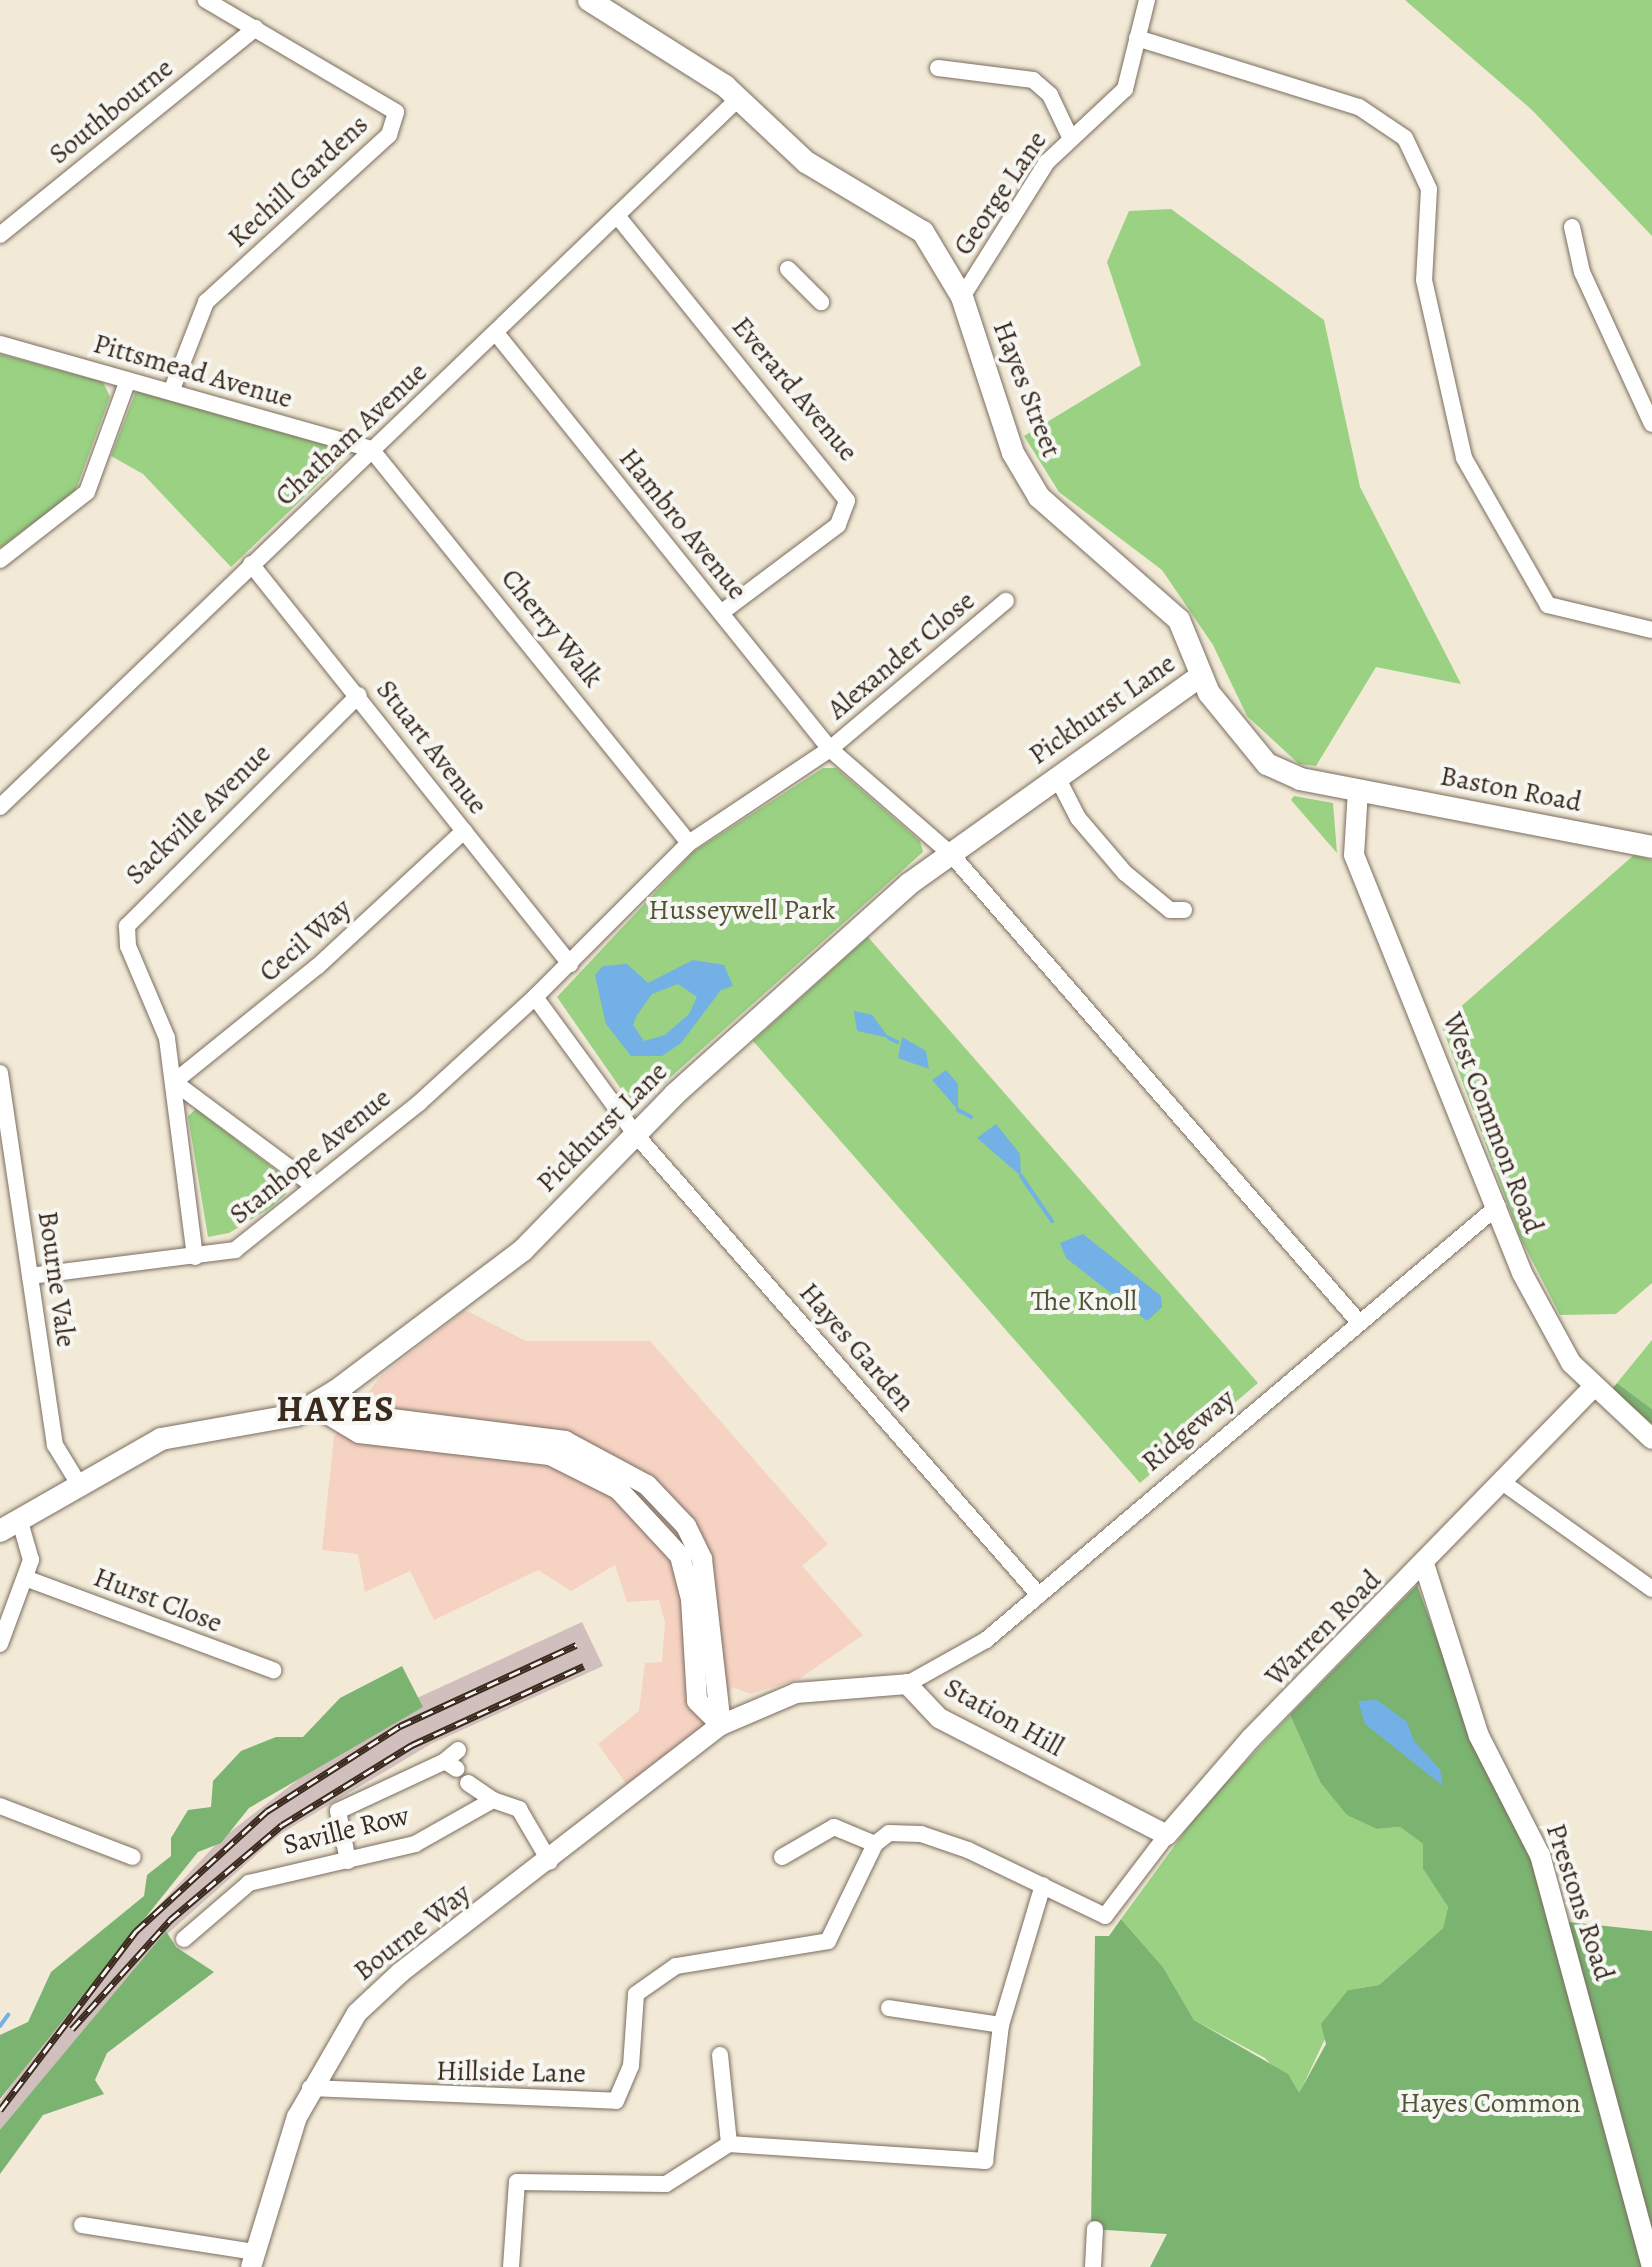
<!DOCTYPE html>
<style>
body{margin:0}
#map{position:relative;width:1652px;height:2267px;overflow:hidden;background:#f2ead7;font-family:Alegreya,serif}
div>[style]{position:absolute}
[style*='--x']{left:calc(var(--x)*1px);top:calc(var(--y)*1px);width:calc(var(--w)*1px);rotate:calc(var(--a)*1deg)}
.built>*{inset:0;background:#f6d2c3}
.industrial>*{inset:0;background:#d1bfbd}
.green>*{inset:0;background:#9ad183}
.forest>*{inset:0;background:#7bb371}
.water>*{inset:0;background:#72b0e5}
.stream>*{height:4px;margin:-2px;padding:0 2px;transform-origin:2px;border-radius:2px;background:#72b0e5}
.roads{filter:drop-shadow(0 0 2px #7b6d5f) drop-shadow(0 0 2px #7b6d5f)}
.minor>*{height:16px;margin:-8px;padding:0 8px;transform-origin:8px;border-radius:8px;background:#fff}
.tertiary>*{height:20px;margin:-10px;padding:0 10px;transform-origin:10px;border-radius:10px;background:#fff}
.secondary>*{height:22px;margin:-11px;padding:0 11px;transform-origin:11px;border-radius:11px;background:#fff}
.rail>*{height:7px;margin-top:-3.5px;transform-origin:0;background:repeating-linear-gradient(90deg,#f6f6f2 0 12px,#3b2a1e 0 24px);box-sizing:border-box;border-block:2px solid #3b2a1e}
span{translate:-50% -50%;white-space:nowrap;text-align:center;line-height:1.15;-webkit-text-stroke:8px #f6f6f2;paint-order:stroke}
.street-label{font-size:28px;color:#3b2a1e}
.park-label{font-size:28px;color:#535437}
.district-label{font-size:36px;color:#3b2a1e;font-weight:700;letter-spacing:2px}
</style>
<div id="map">
<div class="built">
<div style="clip-path:polygon(465px 1310px,526px 1341px,650px 1341px,828px 1544px,802px 1566px,863px 1635px,799px 1679px,750px 1694px,733px 1687px,699px 1732px,629px 1788px,598px 1744px,639px 1711px,645px 1663px,662px 1662px,665px 1623px,659px 1600px,627px 1602px,615px 1565px,571px 1591px,538px 1570px,434px 1620px,410px 1571px,365px 1592px,358px 1554px,322px 1550px,334px 1436px,381px 1376px)"></div>
</div>
<div class="industrial">
<div style="clip-path:polygon(582px 1622px,603px 1666px,431px 1744px,280px 1834px,166px 1935px,0 2135px,0 2101px,82px 1987px,221px 1839px,299px 1779px,421px 1707px,417px 1698px)"></div>
</div>
<div class="green">
<div style="clip-path:polygon(1405px 0,1652px 0,1652px 236px,1531px 109px)"></div>
<div style="clip-path:polygon(1171px 209px,1324px 320px,1360px 487px,1461px 684px,1376px 667px,1316px 766px,1299px 764px,1247px 716px,1213px 645px,1162px 570px,1059px 492px,1024px 436px,1141px 365px,1107px 262px,1129px 211px)"></div>
<div style="clip-path:polygon(0 354px,103px 382px,110px 397px,75px 492px,0 548px)"></div>
<div style="clip-path:polygon(136px 391px,336px 448px,341px 462px,231px 567px,143px 474px,111px 456px)"></div>
<div style="clip-path:polygon(823px 768px,836px 768px,920px 841px,923px 852px,635px 1109px,557px 997px,693px 852px)"></div>
<div style="clip-path:polygon(1294px 796px,1333px 803px,1337px 853px,1291px 800px)"></div>
<div style="clip-path:polygon(1634px 855px,1652px 860px,1652px 1283px,1616px 1314px,1560px 1315px,1519px 1235px,1441px 1024px)"></div>
<div style="clip-path:polygon(868px 937px,1258px 1383px,1140px 1483px,753px 1041px)"></div>
<div style="clip-path:polygon(196px 1109px,286px 1178px,287px 1193px,273px 1206px,229px 1233px,208px 1237px,188px 1116px)"></div>
<div style="clip-path:polygon(1652px 1340px,1652px 1409px,1617px 1383px)"></div>
<div style="clip-path:polygon(1290px 1715px,1320px 1782px,1377px 1829px,1400px 1827px,1423px 1844px,1423px 1869px,1448px 1907px,1443px 1928px,1379px 1985px,1348px 1990px,1299px 2094px,1265px 2058px,1194px 2020px,1163px 1967px,1121px 1919px,1202px 1808px)"></div>
</div>
<div class="forest">
<div style="clip-path:polygon(1617px 1383px,1652px 1409px,1652px 1424px,1611px 1390px)"></div>
<div style="clip-path:polygon(1417px 1585px,1466px 1718px,1532px 1854px,1550px 1920px,1652px 1931px,1652px 2267px,1150px 2267px,1167px 2234px,1091px 2229px,1095px 1936px,1109px 1936px,1121px 1919px,1163px 1967px,1194px 2020px,1288px 2074px,1299px 2093px,1326px 2044px,1321px 2024px,1348px 1990px,1379px 1985px,1443px 1928px,1448px 1907px,1423px 1869px,1423px 1844px,1400px 1827px,1377px 1829px,1347px 1815px,1320px 1782px,1290px 1715px)"></div>
<div style="clip-path:polygon(402px 1666px,423px 1707px,249px 1808px,221px 1843px,198px 1852px,0 2099px,0 2035px,28px 2022px,51px 1972px,144px 1896px,147px 1875px,171px 1856px,171px 1838px,188px 1810px,211px 1807px,213px 1781px,241px 1751px,276px 1737px,303px 1737px,340px 1698px)"></div>
<div style="clip-path:polygon(166px 1931px,176px 1947px,214px 1972px,107px 2053px,95px 2080px,104px 2094px,43px 2115px,0 2174px,0 2130px)"></div>
</div>
<div class="water">
<div style="clip-path:polygon(evenodd,693px 960px,724px 965px,733px 986px,721px 990px,681px 1043px,662px 1056px,631px 1056px,606px 1024px,595px 975px,603px 966px,627px 964px,648px 983px,693px 960px,678px 984px,697px 997px,689px 1014px,665px 1035px,644px 1041px,633px 1025px,637px 1015px,652px 994px,678px 984px)"></div>
<div style="clip-path:polygon(854px 1011px,872px 1015px,889px 1038px,857px 1031px)"></div>
<div style="clip-path:polygon(902px 1037px,926px 1051px,929px 1069px,898px 1058px)"></div>
<div style="clip-path:polygon(946px 1070px,958px 1084px,958px 1110px,932px 1080px)"></div>
<div style="clip-path:polygon(996px 1124px,1020px 1154px,1021px 1176px,977px 1138px)"></div>
<div style="clip-path:polygon(1083px 1234px,1161px 1296px,1162px 1307px,1147px 1321px,1066px 1258px,1060px 1243px)"></div>
<div style="clip-path:polygon(1377px 1700px,1407px 1722px,1414px 1741px,1440px 1769px,1443px 1786px,1365px 1724px,1358px 1701px)"></div>
</div>
<div class="stream">
<div style="--x:889;--y:1038;--w:9;--a:27"></div>
<div style="--x:958;--y:1110;--w:15;--a:28"></div>
<div style="--x:1021;--y:1176;--w:55;--a:55.4"></div>
<div style="--x:0;--y:2026;--w:14;--a:-54"></div>
</div>
<div class="roads">
<div class="minor">
<div style="--x:1137;--y:38;--w:232;--a:17.3"></div>
<div style="--x:1359;--y:107;--w:55;--a:34"></div>
<div style="--x:1405;--y:138;--w:56;--a:64.8"></div>
<div style="--x:1429;--y:189;--w:91;--a:93.1"></div>
<div style="--x:1424;--y:280;--w:182;--a:77.3"></div>
<div style="--x:1464;--y:458;--w:169;--a:60.3"></div>
<div style="--x:1548;--y:605;--w:107;--a:13.5"></div>
<div style="--x:938;--y:68;--w:96;--a:7.2"></div>
<div style="--x:1033;--y:80;--w:23;--a:41"></div>
<div style="--x:1050;--y:95;--w:47;--a:64.5"></div>
<div style="--x:619;--y:218;--w:363;--a:51.1"></div>
<div style="--x:847;--y:501;--w:26;--a:111"></div>
<div style="--x:838;--y:525;--w:145;--a:143.1"></div>
<div style="--x:1572;--y:227;--w:46;--a:77.5"></div>
<div style="--x:1582;--y:272;--w:167;--a:65.3"></div>
<div style="--x:0;--y:235;--w:329;--a:-39"></div>
<div style="--x:788;--y:269;--w:47;--a:45"></div>
<div style="--x:962;--y:297;--w:160;--a:-57.8"></div>
<div style="--x:1047;--y:162;--w:107;--a:-43.1"></div>
<div style="--x:1125;--y:89;--w:92;--a:-76.1"></div>
<div style="--x:496;--y:333;--w:533;--a:51.24"></div>
<div style="--x:830;--y:749;--w:230;--a:-40.1"></div>
<div style="--x:0;--y:344;--w:386;--a:15.8"></div>
<div style="--x:371;--y:449;--w:506;--a:51.09"></div>
<div style="--x:171;--y:392;--w:97;--a:-68.7"></div>
<div style="--x:206;--y:302;--w:248;--a:-42.4"></div>
<div style="--x:389;--y:135;--w:24;--a:-73"></div>
<div style="--x:396;--y:112;--w:221;--a:-149.5"></div>
<div style="--x:0;--y:560;--w:110;--a:-38"></div>
<div style="--x:87;--y:492;--w:119;--a:-69.9"></div>
<div style="--x:251;--y:564;--w:512;--a:51.43"></div>
<div style="--x:1057;--y:777;--w:46;--a:62.9"></div>
<div style="--x:1078;--y:818;--w:72;--a:49.5"></div>
<div style="--x:1125;--y:873;--w:58;--a:39.4"></div>
<div style="--x:1170;--y:910;--w:14;--a:0"></div>
<div style="--x:0;--y:807;--w:1023;--a:-43.81"></div>
<div style="--x:0;--y:1073;--w:376;--a:81.6"></div>
<div style="--x:55;--y:1445;--w:48;--a:58.6"></div>
<div style="--x:314;--y:1186;--w:174;--a:-143.4"></div>
<div style="--x:174;--y:1082;--w:185;--a:-38.9"></div>
<div style="--x:318;--y:966;--w:199;--a:-42.8"></div>
<div style="--x:195;--y:1257;--w:221;--a:-97.3"></div>
<div style="--x:167;--y:1038;--w:100;--a:-113"></div>
<div style="--x:128;--y:946;--w:20;--a:-93"></div>
<div style="--x:127;--y:926;--w:327;--a:-44.9"></div>
<div style="--x:30;--y:1276;--w:207;--a:-7.2"></div>
<div style="--x:235;--y:1250;--w:236;--a:-38.6"></div>
<div style="--x:419;--y:1103;--w:157;--a:-42.4"></div>
<div style="--x:1502;--y:1482;--w:184;--a:35.5"></div>
<div style="--x:25;--y:1578;--w:265;--a:20.4"></div>
<div style="--x:1038;--y:1594;--w:610;--a:-131.21"></div>
<div style="--x:636;--y:1135;--w:171;--a:-126.2"></div>
<div style="--x:535;--y:997;--w:218;--a:-45"></div>
<div style="--x:689;--y:843;--w:169;--a:-33.7"></div>
<div style="--x:830;--y:749;--w:160;--a:41"></div>
<div style="--x:951;--y:854;--w:619;--a:48.93"></div>
<div style="--x:0;--y:1644;--w:90;--a:-69.7"></div>
<div style="--x:31;--y:1560;--w:36;--a:-106"></div>
<div style="--x:907;--y:1684;--w:90;--a:-29.1"></div>
<div style="--x:986;--y:1640;--w:671;--a:-40.29"></div>
<div style="--x:445;--y:1761;--w:17;--a:-40"></div>
<div style="--x:468;--y:1783;--w:30;--a:34"></div>
<div style="--x:0;--y:1806;--w:142;--a:21"></div>
<div style="--x:782;--y:1857;--w:60;--a:-30"></div>
<div style="--x:834;--y:1827;--w:44;--a:22.5"></div>
<div style="--x:348;--y:1861;--w:51;--a:-101.3"></div>
<div style="--x:338;--y:1811;--w:118;--a:-25"></div>
<div style="--x:445;--y:1761;--w:14;--a:34"></div>
<div style="--x:184;--y:1939;--w:86;--a:-40.7"></div>
<div style="--x:249;--y:1883;--w:171;--a:-13.2"></div>
<div style="--x:415;--y:1844;--w:90;--a:-29.4"></div>
<div style="--x:493;--y:1800;--w:28;--a:19"></div>
<div style="--x:519;--y:1809;--w:61;--a:59.7"></div>
<div style="--x:889;--y:2008;--w:113;--a:8.6"></div>
<div style="--x:720;--y:2055;--w:89;--a:84.2"></div>
<div style="--x:310;--y:2088;--w:306;--a:2.4"></div>
<div style="--x:616;--y:2101;--w:38;--a:-67"></div>
<div style="--x:631;--y:2066;--w:72;--a:-86"></div>
<div style="--x:636;--y:1994;--w:49;--a:-35"></div>
<div style="--x:676;--y:1966;--w:154;--a:-9.3"></div>
<div style="--x:828;--y:1941;--w:108;--a:-64.1"></div>
<div style="--x:875;--y:1844;--w:18;--a:-38"></div>
<div style="--x:889;--y:1833;--w:32;--a:2"></div>
<div style="--x:921;--y:1834;--w:50;--a:18.8"></div>
<div style="--x:968;--y:1850;--w:152;--a:25.7"></div>
<div style="--x:1105;--y:1916;--w:102;--a:-52.6"></div>
<div style="--x:729;--y:2144;--w:257;--a:3.8"></div>
<div style="--x:985;--y:2161;--w:137;--a:-83.3"></div>
<div style="--x:1001;--y:2025;--w:146;--a:-73.3"></div>
<div style="--x:82;--y:2225;--w:174;--a:8.9"></div>
<div style="--x:511;--y:2267;--w:85;--a:-86"></div>
<div style="--x:517;--y:2182;--w:149;--a:0.8"></div>
<div style="--x:666;--y:2184;--w:75;--a:-32.4"></div>
<div style="--x:1093;--y:2267;--w:38;--a:-87"></div>
</div>
<div class="tertiary">
<div style="--x:1358;--y:790;--w:65;--a:93.5"></div>
<div style="--x:1354;--y:855;--w:450;--a:68.1"></div>
<div style="--x:1522;--y:1273;--w:102;--a:61.4"></div>
<div style="--x:1571;--y:1363;--w:111;--a:43.2"></div>
<div style="--x:336;--y:1391;--w:29;--a:44"></div>
<div style="--x:357;--y:1411;--w:20;--a:18"></div>
<div style="--x:376;--y:1417;--w:191;--a:7.2"></div>
<div style="--x:565;--y:1441;--w:93;--a:28.2"></div>
<div style="--x:647;--y:1485;--w:57;--a:46.4"></div>
<div style="--x:686;--y:1526;--w:37;--a:64"></div>
<div style="--x:702;--y:1559;--w:167;--a:83.5"></div>
<div style="--x:314;--y:1406;--w:52;--a:31"></div>
<div style="--x:359;--y:1433;--w:192;--a:6.6"></div>
<div style="--x:550;--y:1455;--w:76;--a:26.6"></div>
<div style="--x:618;--y:1489;--w:91;--a:47.2"></div>
<div style="--x:680;--y:1556;--w:44;--a:75.7"></div>
<div style="--x:691;--y:1599;--w:102;--a:86.6"></div>
<div style="--x:697;--y:1701;--w:34;--a:45"></div>
<div style="--x:1425;--y:1567;--w:177;--a:72.3"></div>
<div style="--x:1479;--y:1736;--w:134;--a:62.9"></div>
<div style="--x:1540;--y:1855;--w:426;--a:74.8"></div>
<div style="--x:251;--y:2267;--w:157;--a:-73"></div>
<div style="--x:297;--y:2117;--w:120;--a:-60"></div>
<div style="--x:357;--y:2013;--w:60;--a:-43"></div>
<div style="--x:401;--y:1972;--w:404;--a:-37.7"></div>
<div style="--x:721;--y:1725;--w:82;--a:-23.1"></div>
<div style="--x:796;--y:1693;--w:111;--a:-4.6"></div>
<div style="--x:907;--y:1684;--w:47;--a:46.7"></div>
<div style="--x:939;--y:1718;--w:256;--a:27.2"></div>
<div style="--x:1167;--y:1835;--w:128;--a:-49.1"></div>
<div style="--x:1251;--y:1738;--w:488;--a:-45.7"></div>
</div>
<div class="secondary">
<div style="--x:589;--y:0;--w:161;--a:32.3"></div>
<div style="--x:725;--y:86;--w:111;--a:43.2"></div>
<div style="--x:806;--y:162;--w:136;--a:30.9"></div>
<div style="--x:923;--y:232;--w:76;--a:59"></div>
<div style="--x:962;--y:297;--w:164;--a:71.9"></div>
<div style="--x:1013;--y:453;--w:51;--a:59.4"></div>
<div style="--x:1039;--y:497;--w:186;--a:41.3"></div>
<div style="--x:1179;--y:620;--w:79;--a:67.7"></div>
<div style="--x:1209;--y:693;--w:92;--a:50.8"></div>
<div style="--x:1267;--y:764;--w:36;--a:24"></div>
<div style="--x:1300;--y:779;--w:359;--a:10.9"></div>
<div style="--x:0;--y:1531;--w:185;--a:-29.7"></div>
<div style="--x:161;--y:1439;--w:137;--a:-10.1"></div>
<div style="--x:296;--y:1415;--w:47;--a:-31"></div>
<div style="--x:336;--y:1391;--w:234;--a:-37"></div>
<div style="--x:523;--y:1250;--w:218;--a:-45.7"></div>
<div style="--x:675;--y:1094;--w:314;--a:-41.9"></div>
<div style="--x:909;--y:884;--w:359;--a:-35.5"></div>
</div>
</div>
<div class="rail">
<div style="--x:72;--y:2029;--w:147;--a:-48"></div>
<div style="--x:170;--y:1920;--w:147;--a:-40.3"></div>
<div style="--x:282;--y:1825;--w:153;--a:-31.6"></div>
<div style="--x:412;--y:1745;--w:189;--a:-24.7"></div>
<div style="--x:0;--y:2110;--w:225;--a:-52.8"></div>
<div style="--x:136;--y:1931;--w:178;--a:-42.5"></div>
<div style="--x:267;--y:1811;--w:158;--a:-32.6"></div>
<div style="--x:400;--y:1726;--w:194;--a:-24.7"></div>
</div>
<div class="street-label">
<span style="left:111px;top:111px;rotate:-39deg">Southbourne</span>
<span style="left:298px;top:181px;rotate:-43deg">Kechill Gardens</span>
<span style="left:1000px;top:193px;rotate:-56deg">George Lane</span>
<span style="left:193px;top:371px;rotate:16deg">Pittsmead Avenue</span>
<span style="left:795px;top:389px;rotate:50deg">Everard Avenue</span>
<span style="left:1027px;top:389px;rotate:69deg">Hayes Street</span>
<span style="left:351px;top:434px;rotate:-43deg">Chatham Avenue</span>
<span style="left:683px;top:524px;rotate:51deg">Hambro Avenue</span>
<span style="left:552px;top:628px;rotate:51deg">Cherry Walk</span>
<span style="left:901px;top:655px;rotate:-40deg">Alexander Close</span>
<span style="left:1102px;top:709px;rotate:-35deg">Pickhurst Lane</span>
<span style="left:432px;top:747px;rotate:52deg">Stuart Avenue</span>
<span style="left:1511px;top:789px;rotate:11deg">Baston Road</span>
<span style="left:198px;top:814px;rotate:-44deg">Sackville Avenue</span>
<span style="left:305px;top:940px;rotate:-41deg">Cecil Way</span>
<span style="left:1493px;top:1123px;rotate:69deg">West Common Road</span>
<span style="left:602px;top:1127px;rotate:-45deg">Pickhurst Lane</span>
<span style="left:310px;top:1156px;rotate:-39deg">Stanhope Avenue</span>
<span style="left:57px;top:1279px;rotate:82deg">Bourne Vale</span>
<span style="left:857px;top:1347px;rotate:49deg">Hayes Garden</span>
<span style="left:1188px;top:1430px;rotate:-40deg">Ridgeway</span>
<span style="left:158px;top:1600px;rotate:21deg">Hurst Close</span>
<span style="left:1323px;top:1628px;rotate:-45deg">Warren Road</span>
<span style="left:1004px;top:1717px;rotate:29deg">Station Hill</span>
<span style="left:346px;top:1830px;rotate:-14deg">Saville Row</span>
<span style="left:1580px;top:1902px;rotate:72deg">Prestons Road</span>
<span style="left:412px;top:1932px;rotate:-38deg">Bourne Way</span>
<span style="left:511px;top:2072px;rotate:1deg">Hillside Lane</span>
</div>
<div class="park-label">
<span style="left:742px;top:910px">Husseywell Park</span>
<span style="left:1084px;top:1301px">The Knoll</span>
<span style="left:1490px;top:2103px">Hayes Common</span>
</div>
<div class="district-label">
<span style="left:336px;top:1409px">HAYES</span>
</div>
</div>
